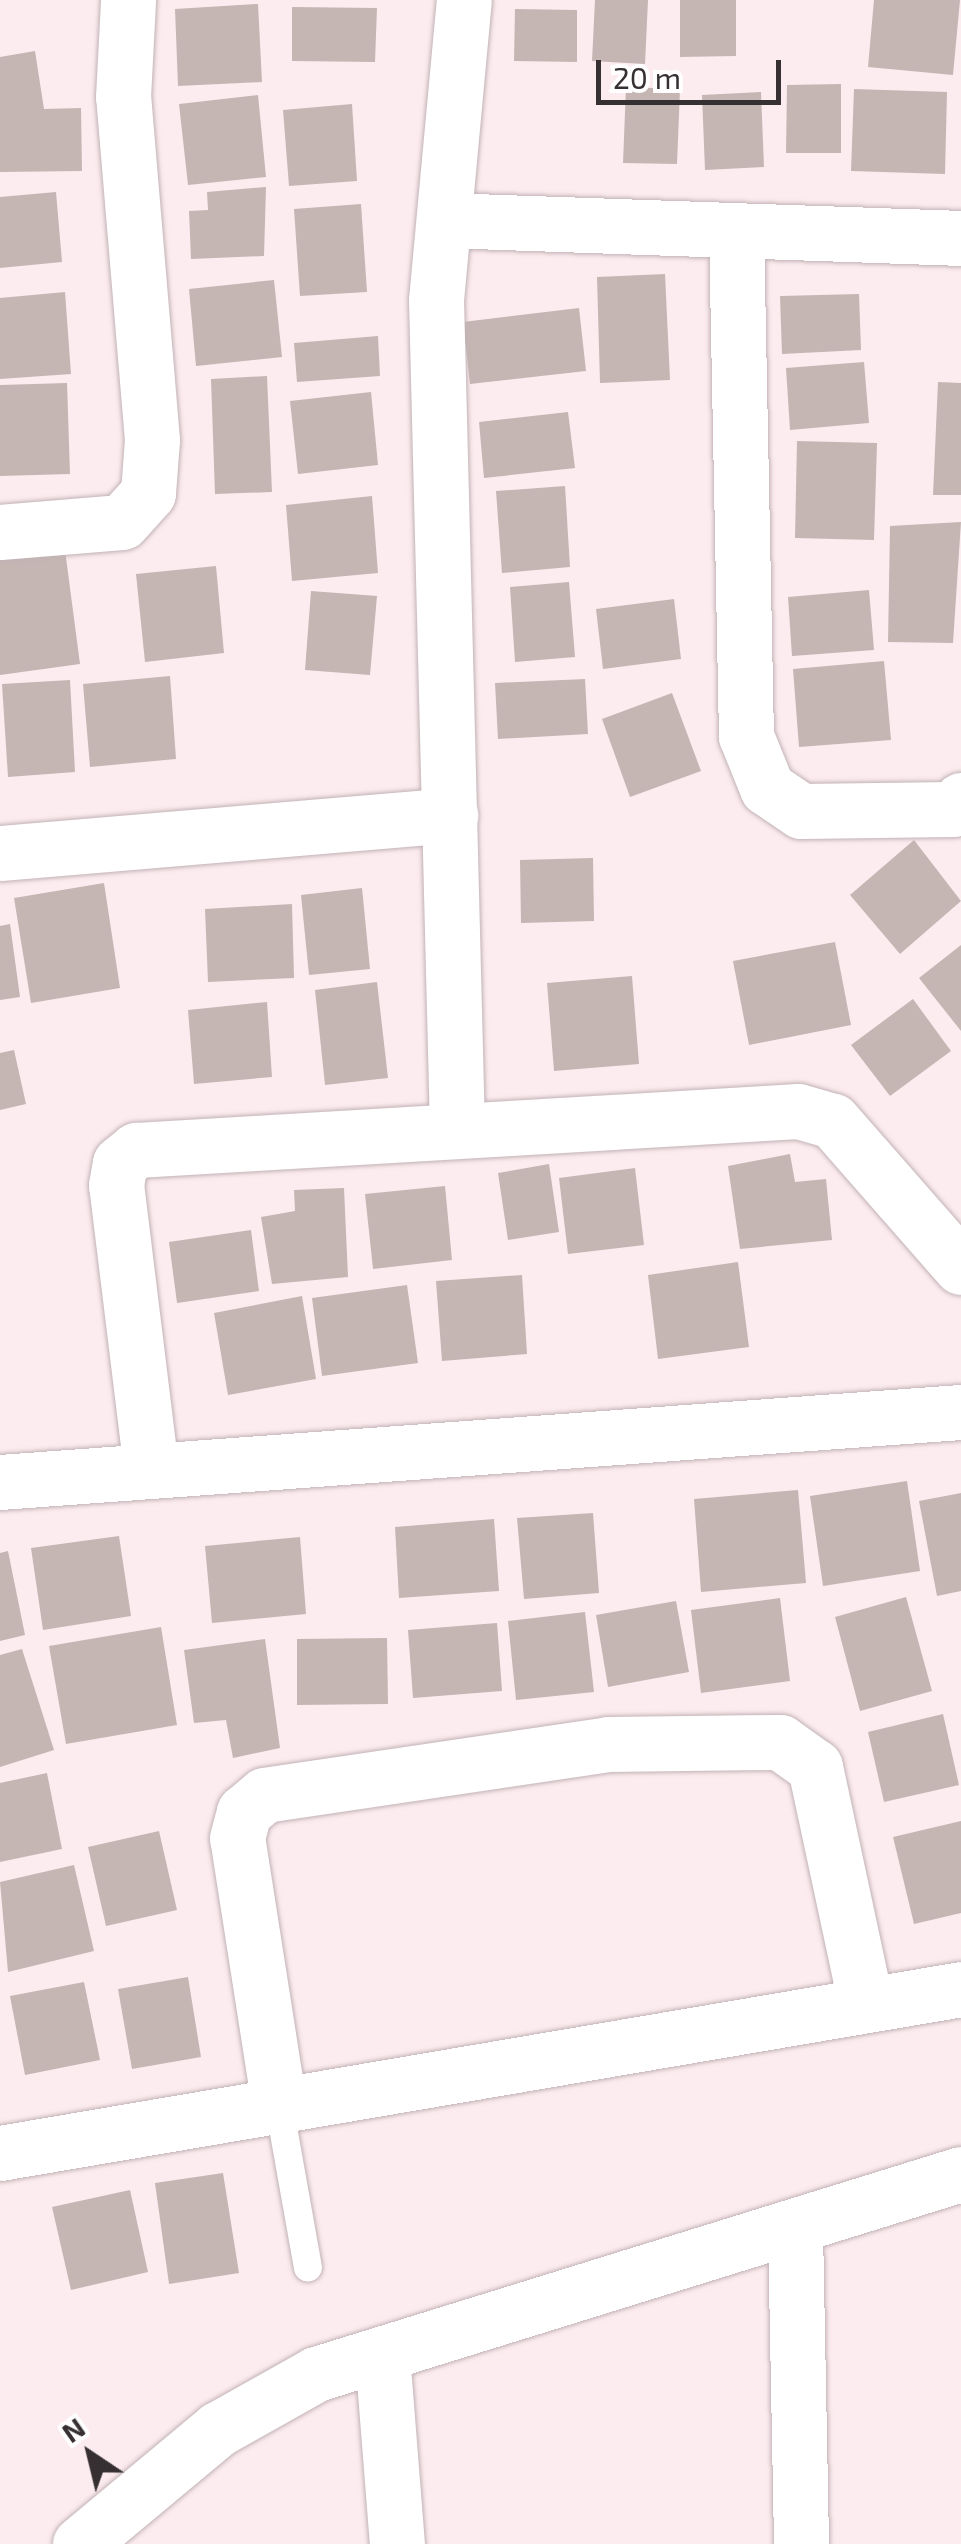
<!DOCTYPE html>
<style>
body{margin:0}
#map{position:relative;width:961px;height:2544px;overflow:hidden;background:#fcecef;font-family:"Exo 2",sans-serif}
div>[style]{position:absolute}
[style*='--x']{left:calc(var(--x)*1px);top:calc(var(--y)*1px);width:calc(var(--w)*1px);rotate:calc(var(--a)*1deg)}
.building>*{inset:0;background:#c5b6b3}
.roads{filter:drop-shadow(0 0 2px #c2b2b6) drop-shadow(0 0 2px #c2b2b6)}
.lane>*{height:28px;margin:-14px;padding:0 14px;transform-origin:14px;border-radius:14px;background:#fff}
.street>*{height:55px;margin:-27.5px;padding:0 27.5px;transform-origin:27.5px;border-radius:27.5px;background:#fff}
span{translate:-50% -50%;white-space:nowrap;text-align:center;line-height:1.15;-webkit-text-stroke:8px #fff;paint-order:stroke}
.north{position:absolute;left:40px;top:2404px;width:100px;height:100px;-webkit-text-stroke:8px #fff;paint-order:stroke;rotate:325deg;font-size:28px;font-weight:700;line-height:40px;text-align:center;color:#363032}
.north::after{content:'';display:block;margin:auto;width:35px;height:45px;background:#363032;clip-path:polygon(50% 0,100% 100%,50% 72%,0 100%)}
.scale{position:absolute;left:596px;top:60px;width:185px;height:45px;box-sizing:border-box;border:5px solid #363032;border-top:0;padding-left:12px;font-size:30px;line-height:35px;white-space:nowrap;color:#363032;-webkit-text-stroke:8px #fff;paint-order:stroke}
</style>
<div id="map">
<div class="building">
<div style="clip-path:polygon(595px 0,648px 0,645px 64px,592px 61px)"></div>
<div style="clip-path:polygon(680px 0,736px 0,736px 56px,680px 57px)"></div>
<div style="clip-path:polygon(874px 0,960px 0,953px 75px,868px 67px)"></div>
<div style="clip-path:polygon(258px 4px,262px 82px,178px 86px,175px 9px)"></div>
<div style="clip-path:polygon(292px 7px,377px 8px,375px 62px,292px 61px)"></div>
<div style="clip-path:polygon(515px 9px,577px 10px,577px 62px,514px 61px)"></div>
<div style="clip-path:polygon(35px 51px,44px 109px,81px 108px,82px 171px,0 172px,0 57px)"></div>
<div style="clip-path:polygon(841px 84px,841px 153px,786px 153px,787px 85px)"></div>
<div style="clip-path:polygon(626px 87px,680px 89px,677px 164px,623px 163px)"></div>
<div style="clip-path:polygon(854px 89px,947px 92px,945px 174px,851px 171px)"></div>
<div style="clip-path:polygon(761px 92px,764px 167px,705px 170px,702px 95px)"></div>
<div style="clip-path:polygon(258px 95px,266px 177px,188px 185px,179px 104px)"></div>
<div style="clip-path:polygon(352px 104px,357px 181px,289px 186px,283px 110px)"></div>
<div style="clip-path:polygon(266px 187px,264px 256px,191px 259px,189px 211px,208px 210px,207px 192px)"></div>
<div style="clip-path:polygon(56px 192px,62px 262px,0 268px,0 197px)"></div>
<div style="clip-path:polygon(361px 204px,367px 292px,300px 296px,294px 209px)"></div>
<div style="clip-path:polygon(665px 274px,670px 380px,600px 383px,597px 277px)"></div>
<div style="clip-path:polygon(274px 280px,282px 357px,196px 366px,189px 289px)"></div>
<div style="clip-path:polygon(65px 292px,71px 374px,0 379px,0 298px)"></div>
<div style="clip-path:polygon(859px 294px,861px 350px,782px 354px,780px 296px)"></div>
<div style="clip-path:polygon(579px 308px,586px 371px,470px 384px,463px 322px)"></div>
<div style="clip-path:polygon(378px 336px,380px 376px,297px 382px,294px 343px)"></div>
<div style="clip-path:polygon(864px 362px,869px 423px,790px 430px,786px 368px)"></div>
<div style="clip-path:polygon(267px 376px,272px 492px,215px 494px,211px 379px)"></div>
<div style="clip-path:polygon(938px 382px,961px 383px,961px 495px,933px 495px)"></div>
<div style="clip-path:polygon(67px 383px,70px 474px,0 476px,0 385px)"></div>
<div style="clip-path:polygon(371px 392px,378px 465px,298px 474px,290px 401px)"></div>
<div style="clip-path:polygon(568px 412px,575px 468px,484px 478px,479px 422px)"></div>
<div style="clip-path:polygon(797px 441px,877px 443px,874px 540px,795px 538px)"></div>
<div style="clip-path:polygon(565px 486px,570px 567px,502px 573px,496px 491px)"></div>
<div style="clip-path:polygon(372px 496px,378px 573px,292px 581px,286px 505px)"></div>
<div style="clip-path:polygon(961px 522px,953px 643px,888px 642px,890px 526px)"></div>
<div style="clip-path:polygon(65px 550px,80px 664px,0 675px,0 558px)"></div>
<div style="clip-path:polygon(216px 566px,224px 653px,145px 662px,136px 574px)"></div>
<div style="clip-path:polygon(569px 582px,575px 657px,515px 662px,510px 587px)"></div>
<div style="clip-path:polygon(869px 590px,874px 650px,792px 656px,788px 597px)"></div>
<div style="clip-path:polygon(311px 591px,377px 596px,370px 675px,305px 670px)"></div>
<div style="clip-path:polygon(674px 599px,681px 659px,603px 669px,596px 609px)"></div>
<div style="clip-path:polygon(884px 661px,891px 740px,799px 747px,793px 669px)"></div>
<div style="clip-path:polygon(170px 676px,176px 759px,90px 767px,83px 684px)"></div>
<div style="clip-path:polygon(585px 679px,588px 734px,498px 739px,495px 683px)"></div>
<div style="clip-path:polygon(70px 680px,75px 772px,8px 777px,2px 684px)"></div>
<div style="clip-path:polygon(672px 693px,701px 771px,630px 797px,602px 719px)"></div>
<div style="clip-path:polygon(914px 840px,961px 901px,900px 954px,850px 895px)"></div>
<div style="clip-path:polygon(593px 858px,594px 921px,521px 923px,520px 860px)"></div>
<div style="clip-path:polygon(104px 883px,120px 988px,31px 1003px,14px 898px)"></div>
<div style="clip-path:polygon(362px 888px,370px 969px,309px 975px,301px 895px)"></div>
<div style="clip-path:polygon(292px 904px,294px 978px,208px 982px,205px 909px)"></div>
<div style="clip-path:polygon(10px 924px,20px 997px,0 1000px,0 926px)"></div>
<div style="clip-path:polygon(835px 942px,851px 1025px,749px 1045px,733px 961px)"></div>
<div style="clip-path:polygon(961px 945px,961px 1031px,919px 978px)"></div>
<div style="clip-path:polygon(632px 976px,639px 1064px,554px 1071px,547px 983px)"></div>
<div style="clip-path:polygon(377px 982px,388px 1078px,325px 1085px,315px 990px)"></div>
<div style="clip-path:polygon(913px 999px,951px 1051px,890px 1096px,851px 1045px)"></div>
<div style="clip-path:polygon(267px 1002px,272px 1077px,194px 1084px,188px 1010px)"></div>
<div style="clip-path:polygon(14px 1050px,26px 1104px,0 1110px,0 1053px)"></div>
<div style="clip-path:polygon(790px 1154px,795px 1182px,826px 1179px,832px 1240px,740px 1249px,728px 1166px)"></div>
<div style="clip-path:polygon(549px 1164px,559px 1232px,508px 1240px,498px 1173px)"></div>
<div style="clip-path:polygon(635px 1168px,644px 1245px,568px 1254px,559px 1178px)"></div>
<div style="clip-path:polygon(445px 1186px,452px 1260px,373px 1269px,365px 1194px)"></div>
<div style="clip-path:polygon(344px 1188px,348px 1277px,272px 1284px,261px 1217px,295px 1211px,294px 1190px)"></div>
<div style="clip-path:polygon(251px 1230px,259px 1291px,177px 1303px,169px 1242px)"></div>
<div style="clip-path:polygon(738px 1262px,749px 1347px,658px 1359px,648px 1275px)"></div>
<div style="clip-path:polygon(522px 1275px,527px 1354px,442px 1361px,436px 1281px)"></div>
<div style="clip-path:polygon(407px 1285px,418px 1363px,322px 1376px,312px 1298px)"></div>
<div style="clip-path:polygon(302px 1296px,316px 1379px,228px 1395px,214px 1313px)"></div>
<div style="clip-path:polygon(907px 1481px,920px 1571px,823px 1586px,810px 1496px)"></div>
<div style="clip-path:polygon(798px 1490px,806px 1583px,701px 1592px,694px 1499px)"></div>
<div style="clip-path:polygon(961px 1493px,961px 1591px,937px 1596px,919px 1501px)"></div>
<div style="clip-path:polygon(593px 1513px,599px 1593px,524px 1599px,517px 1518px)"></div>
<div style="clip-path:polygon(494px 1519px,499px 1591px,399px 1598px,395px 1527px)"></div>
<div style="clip-path:polygon(119px 1536px,131px 1616px,43px 1630px,31px 1548px)"></div>
<div style="clip-path:polygon(300px 1537px,306px 1614px,212px 1623px,205px 1546px)"></div>
<div style="clip-path:polygon(8px 1551px,25px 1635px,0 1641px,0 1553px)"></div>
<div style="clip-path:polygon(906px 1597px,932px 1691px,860px 1711px,835px 1617px)"></div>
<div style="clip-path:polygon(780px 1598px,790px 1681px,701px 1693px,691px 1610px)"></div>
<div style="clip-path:polygon(676px 1601px,689px 1672px,608px 1687px,596px 1615px)"></div>
<div style="clip-path:polygon(585px 1612px,594px 1692px,516px 1700px,508px 1621px)"></div>
<div style="clip-path:polygon(497px 1623px,502px 1691px,413px 1698px,408px 1630px)"></div>
<div style="clip-path:polygon(161px 1627px,177px 1725px,66px 1744px,49px 1646px)"></div>
<div style="clip-path:polygon(387px 1638px,388px 1704px,297px 1705px,297px 1639px)"></div>
<div style="clip-path:polygon(265px 1639px,280px 1748px,233px 1758px,226px 1720px,194px 1723px,184px 1650px)"></div>
<div style="clip-path:polygon(22px 1649px,54px 1750px,0 1767px,0 1655px)"></div>
<div style="clip-path:polygon(943px 1714px,959px 1785px,884px 1802px,868px 1732px)"></div>
<div style="clip-path:polygon(47px 1773px,62px 1849px,0 1862px,0 1783px)"></div>
<div style="clip-path:polygon(961px 1821px,961px 1913px,914px 1924px,893px 1837px)"></div>
<div style="clip-path:polygon(159px 1831px,177px 1910px,106px 1926px,88px 1847px)"></div>
<div style="clip-path:polygon(74px 1865px,94px 1951px,8px 1972px,0 1882px)"></div>
<div style="clip-path:polygon(188px 1977px,201px 2057px,132px 2069px,118px 1989px)"></div>
<div style="clip-path:polygon(84px 1982px,100px 2060px,25px 2075px,10px 1996px)"></div>
<div style="clip-path:polygon(223px 2173px,239px 2273px,169px 2284px,155px 2183px)"></div>
<div style="clip-path:polygon(130px 2190px,148px 2272px,71px 2290px,52px 2207px)"></div>
</div>
<div class="roads">
<div class="lane">
<div style="--x:279;--y:2105;--w:165;--a:79.9"></div>
</div>
<div class="street">
<div style="--x:444;--y:220;--w:517;--a:1.99"></div>
<div style="--x:736;--y:230;--w:506;--a:88.87"></div>
<div style="--x:746;--y:736;--w:56;--a:68"></div>
<div style="--x:767;--y:788;--w:41;--a:34.1"></div>
<div style="--x:801;--y:811;--w:152;--a:-0.8"></div>
<div style="--x:953;--y:809;--w:12;--a:-48"></div>
<div style="--x:0;--y:532;--w:122;--a:-4.7"></div>
<div style="--x:122;--y:522;--w:39;--a:-48"></div>
<div style="--x:148;--y:493;--w:53;--a:-85.7"></div>
<div style="--x:152;--y:440;--w:344;--a:-94.8"></div>
<div style="--x:123;--y:97;--w:97;--a:-87"></div>
<div style="--x:0;--y:853;--w:452;--a:-4.8"></div>
<div style="--x:457;--y:1129;--w:829;--a:-91.45"></div>
<div style="--x:436;--y:300;--w:301;--a:-84.7"></div>
<div style="--x:151;--y:1469;--w:286;--a:-97"></div>
<div style="--x:116;--y:1185;--w:22;--a:-80"></div>
<div style="--x:120;--y:1163;--w:21;--a:-39"></div>
<div style="--x:136;--y:1150;--w:663;--a:-3.37"></div>
<div style="--x:798;--y:1111;--w:36;--a:16"></div>
<div style="--x:833;--y:1121;--w:194;--a:48.8"></div>
<div style="--x:0;--y:1482;--w:964;--a:-4.17"></div>
<div style="--x:279;--y:2105;--w:270;--a:-98.9"></div>
<div style="--x:237;--y:1838;--w:27;--a:-75"></div>
<div style="--x:244;--y:1812;--w:26;--a:-40"></div>
<div style="--x:264;--y:1795;--w:348;--a:-8.4"></div>
<div style="--x:608;--y:1744;--w:172;--a:-0.7"></div>
<div style="--x:780;--y:1742;--w:43;--a:35.5"></div>
<div style="--x:815;--y:1767;--w:243;--a:77.9"></div>
<div style="--x:0;--y:2153;--w:975;--a:-9.68"></div>
<div style="--x:795;--y:2229;--w:315;--a:88.9"></div>
<div style="--x:382;--y:2354;--w:191;--a:85.5"></div>
<div style="--x:80;--y:2544;--w:180;--a:-39.8"></div>
<div style="--x:218;--y:2429;--w:112;--a:-29.3"></div>
<div style="--x:316;--y:2374;--w:675;--a:-17.23"></div>
</div>
</div>
<div class="north">N</div>
<div class="scale">20 m</div>
</div>
